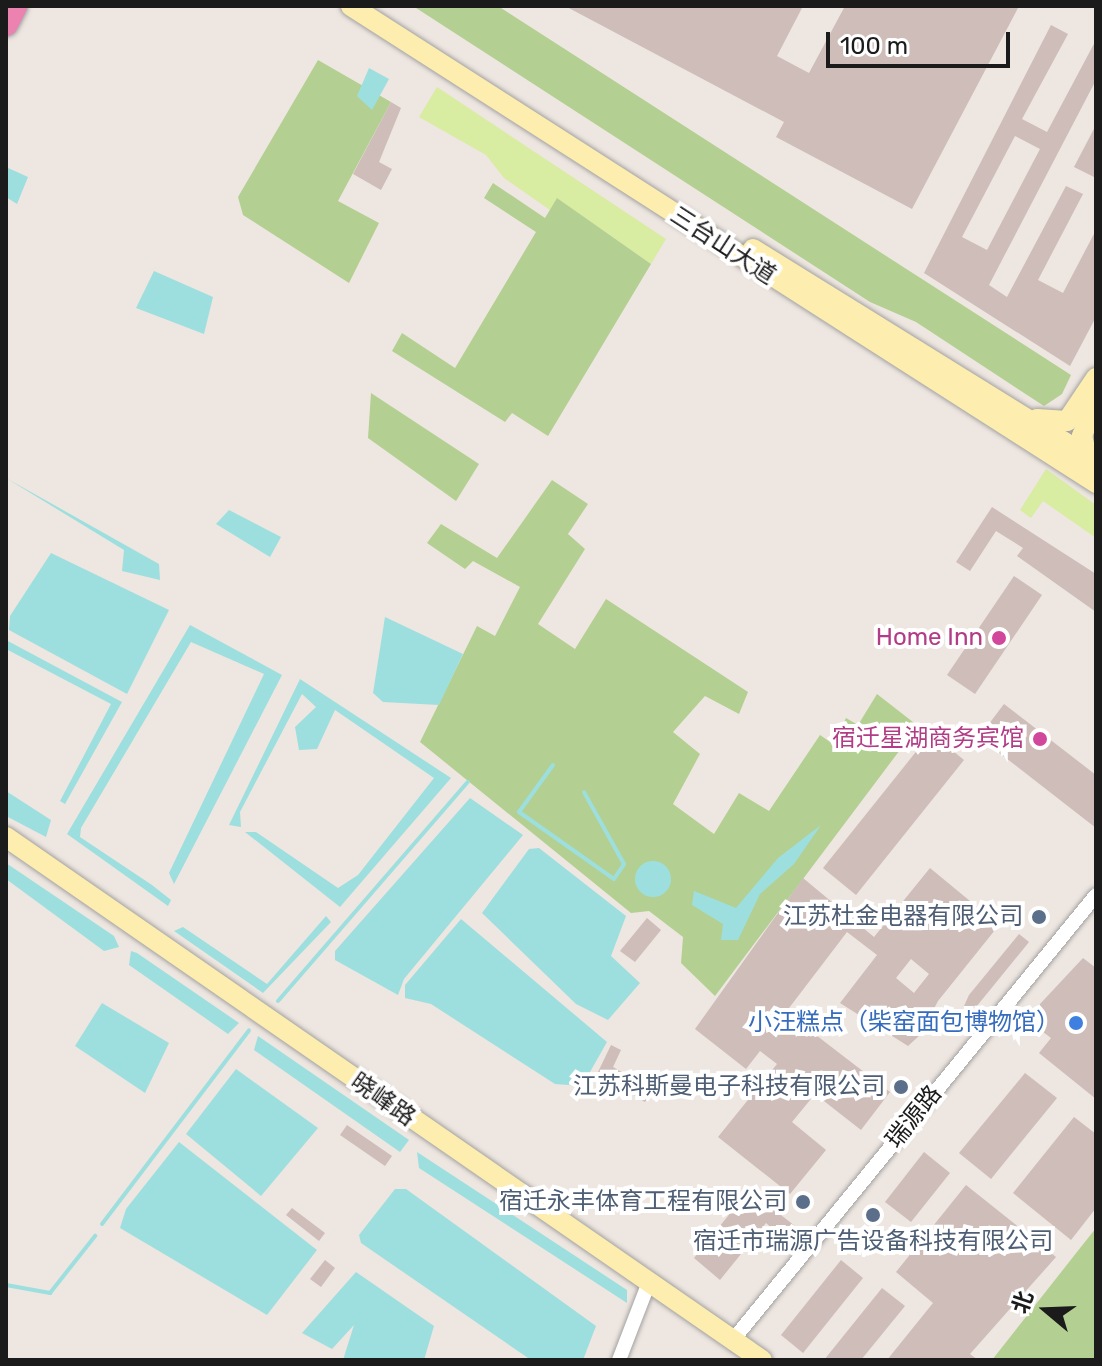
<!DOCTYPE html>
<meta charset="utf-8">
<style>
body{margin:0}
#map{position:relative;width:1102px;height:1366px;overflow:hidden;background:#eee6e0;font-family:Rubik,"Noto Sans SC",sans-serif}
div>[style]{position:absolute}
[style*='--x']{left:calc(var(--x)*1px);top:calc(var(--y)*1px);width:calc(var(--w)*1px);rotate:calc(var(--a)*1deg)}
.grass>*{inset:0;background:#d8eca2}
.forest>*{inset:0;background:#b3d092}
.water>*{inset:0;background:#9ddfde}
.round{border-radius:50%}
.stream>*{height:4px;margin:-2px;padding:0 2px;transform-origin:2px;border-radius:2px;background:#9ddfde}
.building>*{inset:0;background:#cebdb9}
.roads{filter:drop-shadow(0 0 2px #a2a2a2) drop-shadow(0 0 2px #a2a2a2)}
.street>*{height:14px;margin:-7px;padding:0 7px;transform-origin:7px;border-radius:7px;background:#fff}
.secondary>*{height:20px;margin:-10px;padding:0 10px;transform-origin:10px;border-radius:10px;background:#fdeeaf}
.highway>*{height:24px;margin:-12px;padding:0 12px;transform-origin:12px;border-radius:12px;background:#eb82af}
.dots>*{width:22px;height:22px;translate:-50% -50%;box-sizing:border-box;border:4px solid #fff;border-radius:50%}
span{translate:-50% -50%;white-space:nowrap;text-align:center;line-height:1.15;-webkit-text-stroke:8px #fff;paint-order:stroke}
.street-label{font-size:24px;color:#1b1b1b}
.hotel-label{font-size:24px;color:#b23c85}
.right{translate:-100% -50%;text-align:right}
.service-label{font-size:24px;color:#4e5e75}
.shop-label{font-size:24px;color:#366cbe}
.frame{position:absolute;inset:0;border:8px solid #1b1b1b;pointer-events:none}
.north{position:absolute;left:1006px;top:1270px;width:80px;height:80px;-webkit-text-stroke:6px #fff;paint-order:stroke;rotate:289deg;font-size:22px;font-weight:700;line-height:32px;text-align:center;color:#1b1b1b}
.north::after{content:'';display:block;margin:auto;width:28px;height:36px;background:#1b1b1b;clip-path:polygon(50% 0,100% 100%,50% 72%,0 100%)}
.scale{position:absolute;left:826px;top:32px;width:184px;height:36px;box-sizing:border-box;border:4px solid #1b1b1b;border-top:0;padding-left:10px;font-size:24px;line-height:28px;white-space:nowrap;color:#1b1b1b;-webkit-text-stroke:6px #fff;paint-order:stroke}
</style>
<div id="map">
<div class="grass">
<div style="clip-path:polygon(437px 87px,666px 239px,651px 264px,558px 199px,550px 210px,504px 178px,486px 155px,419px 117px)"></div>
<div style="clip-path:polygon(1046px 469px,1096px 505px,1096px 538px,1043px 501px,1031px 518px,1020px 510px)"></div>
</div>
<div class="forest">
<div style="clip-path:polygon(413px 6px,498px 6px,1071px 375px,1062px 394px,1044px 406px,916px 322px,870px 302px)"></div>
<div style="clip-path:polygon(318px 60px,391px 102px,338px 201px,379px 223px,349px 283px,243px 215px,238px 197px)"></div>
<div style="clip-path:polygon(493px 183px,545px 218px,557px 198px,651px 264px,548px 436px,512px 413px,505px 422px,392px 351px,402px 333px,455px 368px,536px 232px,484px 198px)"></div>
<div style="clip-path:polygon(371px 393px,479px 464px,456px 501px,368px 438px)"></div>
<div style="clip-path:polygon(552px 480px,588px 504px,568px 534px,585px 549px,538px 624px,575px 649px,606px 599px,748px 692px,739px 714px,705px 696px,673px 732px,700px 754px,673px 804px,714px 834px,739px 793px,769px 811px,820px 735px,833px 744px,846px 718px,858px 725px,877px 694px,918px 726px,715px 996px,681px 963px,683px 937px,649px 911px,631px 913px,420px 742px,477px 626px,495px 636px,520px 587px,473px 561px,465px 569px,427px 543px,441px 524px,497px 558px)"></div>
<div style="clip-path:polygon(1096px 1228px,1096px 1360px,992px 1360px,1073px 1257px)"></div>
</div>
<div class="water">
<div style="clip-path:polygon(369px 68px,389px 79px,372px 110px,357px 96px)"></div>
<div style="clip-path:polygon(6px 167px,28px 177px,17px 204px,6px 197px)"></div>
<div style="clip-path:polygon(154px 271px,213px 297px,204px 334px,136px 308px)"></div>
<div style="clip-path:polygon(6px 478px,159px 564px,160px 580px,122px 571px,124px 550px)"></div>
<div style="clip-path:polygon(229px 510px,281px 537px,270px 557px,216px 524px)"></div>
<div style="clip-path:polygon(51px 553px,169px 610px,127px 694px,9px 630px,10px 616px)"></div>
<div style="clip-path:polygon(385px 617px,463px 654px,439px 705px,383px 702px,373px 693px)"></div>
<div style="clip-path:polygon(190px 625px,282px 675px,174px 884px,169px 873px,264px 674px,191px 642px,81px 828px,80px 837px,152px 885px,171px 900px,168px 906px,67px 834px)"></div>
<div style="clip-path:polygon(6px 640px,122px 702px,65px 804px,60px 801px,111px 704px,6px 649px)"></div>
<div style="clip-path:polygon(300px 679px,451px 778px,340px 907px,245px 832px,256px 832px,338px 888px,358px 875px,434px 778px,335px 710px,317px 749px,299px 750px,295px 727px,316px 707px,302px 694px,240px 812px,241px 827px,229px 825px)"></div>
<div style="clip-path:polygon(6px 791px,51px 820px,46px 837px,6px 816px)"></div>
<div style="clip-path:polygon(470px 798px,523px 835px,404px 979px,398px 995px,335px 960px,335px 951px)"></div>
<div style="clip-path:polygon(821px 825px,794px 864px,760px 894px,738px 940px,721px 940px,723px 924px,692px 905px,694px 891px,736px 908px,778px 858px)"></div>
<div style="clip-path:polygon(539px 848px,626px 916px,611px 956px,640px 983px,608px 1020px,576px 1004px,482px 913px,529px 849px)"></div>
<div class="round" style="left:635px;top:861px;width:36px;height:36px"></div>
<div style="clip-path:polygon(6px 863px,114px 936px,119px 947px,104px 951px,6px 879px)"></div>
<div style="clip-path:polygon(326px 916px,331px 922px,263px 993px,174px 931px,183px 927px,267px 984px)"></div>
<div style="clip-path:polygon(461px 919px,607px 1042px,582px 1086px,555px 1084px,431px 1004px,405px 998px,405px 985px)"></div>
<div style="clip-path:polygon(131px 951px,137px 953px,239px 1023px,228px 1034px,129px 965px)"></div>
<div style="clip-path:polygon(102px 1003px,169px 1043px,145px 1093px,75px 1046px)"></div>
<div style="clip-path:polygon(258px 1036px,409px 1140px,400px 1152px,254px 1050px)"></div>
<div style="clip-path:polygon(236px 1069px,318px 1128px,261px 1196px,186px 1134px)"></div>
<div style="clip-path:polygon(179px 1142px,317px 1250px,267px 1315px,120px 1228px,126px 1209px)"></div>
<div style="clip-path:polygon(417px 1152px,627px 1290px,627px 1303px,419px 1168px)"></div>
<div style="clip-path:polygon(395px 1189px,406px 1189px,596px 1326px,583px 1360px,531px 1360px,361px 1243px,359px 1235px)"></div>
<div style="clip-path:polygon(356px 1272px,434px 1326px,424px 1360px,343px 1360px,354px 1325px,332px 1349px,302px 1333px)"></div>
</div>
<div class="stream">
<div style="--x:553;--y:765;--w:58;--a:125.9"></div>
<div style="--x:519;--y:812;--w:116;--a:35.2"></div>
<div style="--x:614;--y:879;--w:18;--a:-56"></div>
<div style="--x:624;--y:864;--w:82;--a:-119.1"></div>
<div style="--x:278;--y:1001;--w:290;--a:-49.1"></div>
<div style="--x:102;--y:1224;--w:243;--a:-52.8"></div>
<div style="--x:6;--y:1285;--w:45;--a:10.3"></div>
<div style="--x:50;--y:1293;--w:73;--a:-51.7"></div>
</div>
<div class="building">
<div style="clip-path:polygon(565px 6px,803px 6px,777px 56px,809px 73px,845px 6px,1019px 6px,912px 209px,776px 137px,784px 122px)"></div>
<div style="clip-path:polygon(evenodd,1051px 25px,1068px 34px,1022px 119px,1047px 132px,1096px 40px,1096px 80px,989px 285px,1007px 297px,1066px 186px,1083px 194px,1038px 280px,1063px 293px,1096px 230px,1096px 317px,1070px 366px,924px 273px,1051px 25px,1015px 136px,1040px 149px,987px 250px,962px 237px,1015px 136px)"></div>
<div style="clip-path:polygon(391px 102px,401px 108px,379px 162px,392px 169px,381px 190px,353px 174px)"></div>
<div style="clip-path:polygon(1096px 125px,1096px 178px,1074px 167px)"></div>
<div style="clip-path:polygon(992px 507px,1096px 574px,1096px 612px,1017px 556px,1023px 548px,996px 531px,970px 571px,956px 562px)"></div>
<div style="clip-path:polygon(1014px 576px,1042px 595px,975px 694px,947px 675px)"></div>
<div style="clip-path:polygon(1004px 704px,1096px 775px,1096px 828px,979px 737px)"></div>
<div style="clip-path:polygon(931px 733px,964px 760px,856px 895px,823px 868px)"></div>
<div style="clip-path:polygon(evenodd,930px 868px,999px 925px,938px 1001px,928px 1020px,932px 1024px,908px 1046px,840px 1003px,877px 955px,847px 932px,786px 1012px,890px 1092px,861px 1130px,815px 1094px,792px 1122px,826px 1150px,790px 1194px,718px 1137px,777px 1064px,760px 1051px,746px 1069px,695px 1029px,803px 878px,874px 937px,930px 868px,911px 959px,929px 974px,914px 993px,896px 978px,911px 959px)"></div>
<div style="clip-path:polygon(647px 918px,661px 930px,635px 962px,620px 951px)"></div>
<div style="clip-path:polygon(1019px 934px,1029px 942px,972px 1012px,964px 1006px,969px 995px)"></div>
<div style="clip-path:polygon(1083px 958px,1096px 968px,1096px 1099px,1039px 1053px,1051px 1038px,1026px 1019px)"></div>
<div style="clip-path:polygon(611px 1045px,621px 1050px,613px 1067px,652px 1090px,645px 1102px,598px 1072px)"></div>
<div style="clip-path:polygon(1025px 1073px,1057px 1098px,991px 1179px,959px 1153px)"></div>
<div style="clip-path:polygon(1074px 1117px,1096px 1134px,1096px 1208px,1071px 1240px,1013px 1193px)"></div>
<div style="clip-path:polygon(347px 1125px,392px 1156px,385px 1166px,340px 1135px)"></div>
<div style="clip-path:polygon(924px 1152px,950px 1173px,911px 1222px,885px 1202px)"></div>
<div style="clip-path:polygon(966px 1185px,1056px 1257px,970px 1354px,978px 1360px,887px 1360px,933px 1303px,896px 1272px)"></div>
<div style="clip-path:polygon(749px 1190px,795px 1226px,784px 1239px,766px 1223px,720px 1280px,694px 1258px)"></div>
<div style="clip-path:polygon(292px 1208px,325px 1233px,319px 1241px,286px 1215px)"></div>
<div style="clip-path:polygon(325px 1260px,335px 1268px,321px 1287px,310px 1279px)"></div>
<div style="clip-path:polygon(841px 1260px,863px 1278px,803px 1353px,781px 1335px)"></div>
<div style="clip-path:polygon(882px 1288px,905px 1306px,861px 1360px,824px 1360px)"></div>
</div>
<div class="roads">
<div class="street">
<div style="--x:733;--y:1340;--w:574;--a:-50.79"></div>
<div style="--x:619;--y:1360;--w:80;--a:-68.9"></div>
</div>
<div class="secondary">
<div style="--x:351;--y:6;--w:885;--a:32.63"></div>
<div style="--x:753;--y:249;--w:404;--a:31.8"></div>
<div style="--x:1037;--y:419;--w:30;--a:4"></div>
<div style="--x:1067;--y:421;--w:52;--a:-56"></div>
<div style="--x:1088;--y:460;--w:25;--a:-104"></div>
<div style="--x:1082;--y:436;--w:40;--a:-69"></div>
<div style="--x:6;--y:837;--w:919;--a:34.68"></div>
</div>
<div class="highway">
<div style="--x:6;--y:24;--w:20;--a:-63"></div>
</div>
</div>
<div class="dots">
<div style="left:999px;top:638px;background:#d1479c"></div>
<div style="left:1040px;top:739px;background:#d1479c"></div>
<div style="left:1039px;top:917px;background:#5c6f8a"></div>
<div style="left:1076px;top:1023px;background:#3f7fe0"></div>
<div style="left:901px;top:1087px;background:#5c6f8a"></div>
<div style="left:803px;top:1202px;background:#5c6f8a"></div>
<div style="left:873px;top:1215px;background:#5c6f8a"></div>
</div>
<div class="street-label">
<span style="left:723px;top:246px;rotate:33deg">三台山大道</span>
<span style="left:383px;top:1100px;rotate:35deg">晓峰路</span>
<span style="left:914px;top:1117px;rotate:-51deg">瑞源路</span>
</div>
<div class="hotel-label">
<span class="right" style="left:983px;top:638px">Home Inn</span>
<span class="right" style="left:1024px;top:739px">宿迁星湖商务宾馆</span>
</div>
<div class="service-label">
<span class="right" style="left:1023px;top:917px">江苏杜金电器有限公司</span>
<span class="right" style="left:885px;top:1087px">江苏科斯曼电子科技有限公司</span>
<span class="right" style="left:787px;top:1202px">宿迁永丰体育工程有限公司</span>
<span style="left:873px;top:1242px">宿迁市瑞源广告设备科技有限公司</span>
</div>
<div class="shop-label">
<span class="right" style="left:1060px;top:1023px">小汪糕点（柴窑面包博物馆）</span>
</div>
<div class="frame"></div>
<div class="north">北</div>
<div class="scale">100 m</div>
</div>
